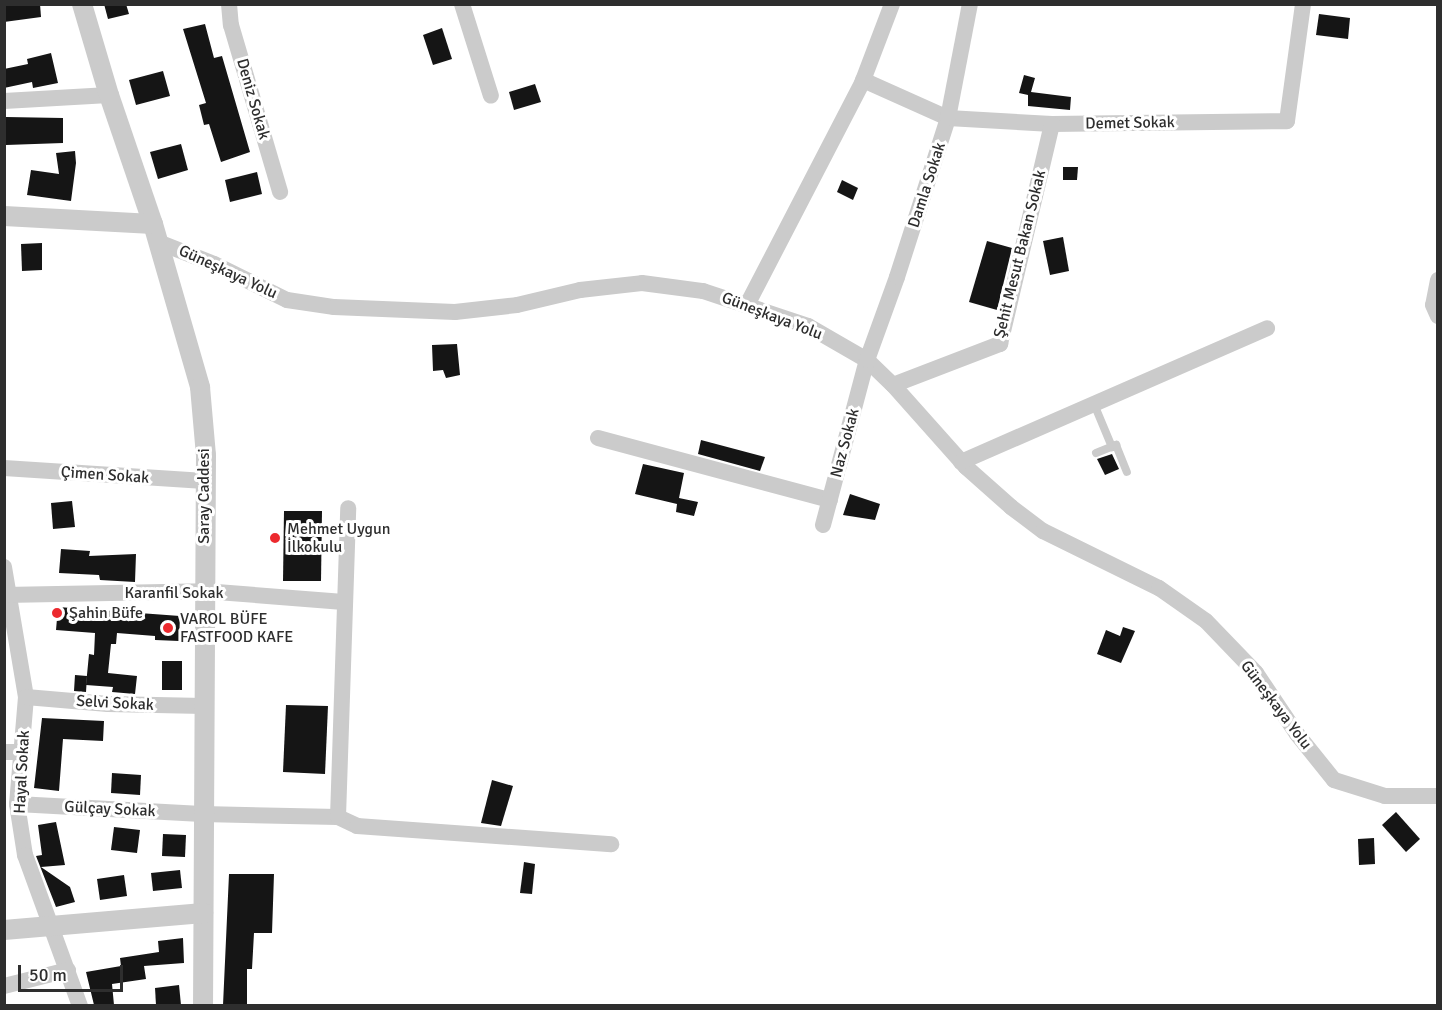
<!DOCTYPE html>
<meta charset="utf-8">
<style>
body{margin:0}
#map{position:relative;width:1442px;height:1010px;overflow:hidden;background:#fff;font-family:Signika,sans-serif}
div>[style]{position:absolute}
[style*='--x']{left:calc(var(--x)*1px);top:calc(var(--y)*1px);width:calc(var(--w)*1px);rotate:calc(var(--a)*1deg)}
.building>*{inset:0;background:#151515}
.service>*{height:8px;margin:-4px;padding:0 4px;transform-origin:4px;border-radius:4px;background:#cbcbcb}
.minor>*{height:16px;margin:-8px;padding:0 8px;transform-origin:8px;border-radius:8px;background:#cbcbcb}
.tertiary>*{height:20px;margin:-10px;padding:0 10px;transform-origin:10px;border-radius:10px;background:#cbcbcb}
.dots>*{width:16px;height:16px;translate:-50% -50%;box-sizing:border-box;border:3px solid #fff;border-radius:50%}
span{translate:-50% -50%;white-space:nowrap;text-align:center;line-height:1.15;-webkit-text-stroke:6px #fff;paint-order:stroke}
.street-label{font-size:16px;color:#2e2e2e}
.poi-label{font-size:16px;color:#2e2e2e}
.left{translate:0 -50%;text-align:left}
.frame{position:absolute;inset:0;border:6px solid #2e2e2e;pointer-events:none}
.scale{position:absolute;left:18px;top:965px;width:105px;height:27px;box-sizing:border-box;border:3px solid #2e2e2e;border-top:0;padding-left:8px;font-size:18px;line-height:21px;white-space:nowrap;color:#2e2e2e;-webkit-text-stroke:4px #fff;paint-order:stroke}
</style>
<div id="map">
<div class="building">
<div style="clip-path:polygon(4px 4px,40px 4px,41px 17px,4px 22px)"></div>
<div style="clip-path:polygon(104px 4px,126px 4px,129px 14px,108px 19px)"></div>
<div style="clip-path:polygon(1319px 14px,1350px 18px,1348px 39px,1316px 35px)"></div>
<div style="clip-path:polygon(205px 24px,214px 58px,222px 56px,250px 152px,221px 162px,209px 124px,204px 125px,199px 105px,206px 103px,183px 29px)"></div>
<div style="clip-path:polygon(442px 28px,452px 59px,433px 65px,423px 35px)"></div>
<div style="clip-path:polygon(51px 53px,58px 83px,33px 88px,32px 82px,4px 88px,4px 69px,28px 64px,27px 59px)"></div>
<div style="clip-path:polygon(163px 71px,170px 96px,136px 105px,129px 80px)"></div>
<div style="clip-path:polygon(1024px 75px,1035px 78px,1031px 92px,1071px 97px,1070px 110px,1028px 106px,1028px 95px,1019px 93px)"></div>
<div style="clip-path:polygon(535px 84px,541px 102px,514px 110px,509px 92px)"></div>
<div style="clip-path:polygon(6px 117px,63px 118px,63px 143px,6px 145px)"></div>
<div style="clip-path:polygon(181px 144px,188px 170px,158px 179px,150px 152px)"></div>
<div style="clip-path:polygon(75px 151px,76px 163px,71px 201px,27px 195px,31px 170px,59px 174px,56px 153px)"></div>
<div style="clip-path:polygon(1063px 167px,1078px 167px,1077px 180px,1063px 180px)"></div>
<div style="clip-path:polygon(257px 172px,262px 194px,230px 202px,225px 180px)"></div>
<div style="clip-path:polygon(842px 180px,858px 188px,853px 200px,837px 192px)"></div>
<div style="clip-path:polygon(1063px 237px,1069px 271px,1050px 275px,1043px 241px)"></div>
<div style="clip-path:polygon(987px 241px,1012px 248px,997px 310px,969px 302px)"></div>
<div style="clip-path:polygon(42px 243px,42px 270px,22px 271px,21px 244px)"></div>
<div style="clip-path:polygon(457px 344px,460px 375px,446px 378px,443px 370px,433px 371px,432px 345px)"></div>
<div style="clip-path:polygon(701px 440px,765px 457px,760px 471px,698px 454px)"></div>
<div style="clip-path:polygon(1112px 454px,1119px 469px,1105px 475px,1097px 459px)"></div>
<div style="clip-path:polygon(643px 464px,684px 473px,679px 498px,698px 502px,694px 516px,676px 512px,677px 504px,635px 494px)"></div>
<div style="clip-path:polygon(850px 494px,880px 504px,875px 520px,843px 515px)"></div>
<div style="clip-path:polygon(72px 501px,75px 527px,53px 529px,51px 503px)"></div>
<div style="clip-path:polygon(284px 511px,322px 511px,321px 581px,283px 581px)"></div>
<div style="clip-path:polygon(61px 549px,90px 551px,89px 556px,136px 554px,135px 582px,100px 580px,99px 575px,59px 573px)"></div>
<div style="clip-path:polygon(58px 607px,180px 616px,179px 641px,155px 640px,155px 636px,117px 633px,116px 644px,111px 644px,108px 673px,137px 676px,135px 694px,112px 692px,113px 687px,86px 685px,89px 654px,94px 655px,95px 633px,56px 630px)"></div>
<div style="clip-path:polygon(1123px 627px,1135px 631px,1121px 663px,1097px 654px,1106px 630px,1120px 636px)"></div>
<div style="clip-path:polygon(162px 661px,182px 661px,182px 690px,162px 690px)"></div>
<div style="clip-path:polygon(75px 675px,87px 676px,86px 692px,74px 691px)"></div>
<div style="clip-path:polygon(286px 705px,328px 706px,325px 774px,283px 772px)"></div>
<div style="clip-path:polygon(42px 718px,104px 721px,103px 741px,63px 739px,59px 791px,34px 788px)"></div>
<div style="clip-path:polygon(112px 773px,141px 775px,140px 795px,111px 793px)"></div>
<div style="clip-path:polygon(492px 780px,513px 786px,501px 826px,481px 823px)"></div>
<div style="clip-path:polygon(1396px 812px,1420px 839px,1406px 852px,1382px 825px)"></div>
<div style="clip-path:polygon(56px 822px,65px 865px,41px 867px,70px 887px,75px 902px,56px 907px,36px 856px,42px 855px,38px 825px)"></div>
<div style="clip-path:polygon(114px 827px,140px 830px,137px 853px,111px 850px)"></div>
<div style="clip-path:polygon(163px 834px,186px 835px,185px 857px,162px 856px)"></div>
<div style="clip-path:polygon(1374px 838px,1375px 864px,1359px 865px,1358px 839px)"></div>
<div style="clip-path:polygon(524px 862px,535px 864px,532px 894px,520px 893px)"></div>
<div style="clip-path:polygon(180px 870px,182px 888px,153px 891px,151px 873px)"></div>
<div style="clip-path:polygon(229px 874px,274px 874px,272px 933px,254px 933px,252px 969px,247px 969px,247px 1005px,223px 1005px)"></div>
<div style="clip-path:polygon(124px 875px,127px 896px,100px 900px,97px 879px)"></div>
<div style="clip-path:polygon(183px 938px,184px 963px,144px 966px,146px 979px,112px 984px,114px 1005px,94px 1005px,86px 972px,121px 966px,120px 958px,159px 952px,158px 941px)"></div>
<div style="clip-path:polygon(179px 985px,181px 1005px,156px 1005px,155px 988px)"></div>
</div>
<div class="service">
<div style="--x:1094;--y:404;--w:47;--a:67.3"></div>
<div style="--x:1096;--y:453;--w:22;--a:-22"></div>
<div style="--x:1116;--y:445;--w:29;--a:68"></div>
</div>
<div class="minor">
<div style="--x:229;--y:4;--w:21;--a:85"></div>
<div style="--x:231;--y:25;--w:174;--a:73.6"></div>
<div style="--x:462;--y:4;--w:96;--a:72.5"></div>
<div style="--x:863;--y:80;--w:93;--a:24.1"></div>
<div style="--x:948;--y:118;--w:104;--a:3.3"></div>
<div style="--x:1052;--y:124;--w:235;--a:-0.7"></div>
<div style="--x:1287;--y:121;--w:118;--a:-82.2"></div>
<div style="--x:4;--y:101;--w:105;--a:-3.3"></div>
<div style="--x:158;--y:242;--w:60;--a:21.4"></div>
<div style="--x:214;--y:264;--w:81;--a:26.3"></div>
<div style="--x:287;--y:300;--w:48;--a:8.5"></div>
<div style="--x:334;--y:307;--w:121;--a:2.4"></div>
<div style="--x:455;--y:312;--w:62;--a:-6.4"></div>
<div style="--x:517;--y:305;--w:65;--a:-13.4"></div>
<div style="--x:580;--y:290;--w:62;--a:-6.4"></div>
<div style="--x:642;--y:283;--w:62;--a:7.5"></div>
<div style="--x:703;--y:291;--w:111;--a:18.4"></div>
<div style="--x:808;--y:326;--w:68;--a:30"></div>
<div style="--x:867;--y:360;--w:36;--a:44"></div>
<div style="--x:893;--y:385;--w:110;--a:48.3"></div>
<div style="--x:966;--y:467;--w:60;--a:41.6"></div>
<div style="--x:1011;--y:507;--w:40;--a:37"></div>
<div style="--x:1043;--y:531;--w:129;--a:26.2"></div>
<div style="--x:1159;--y:588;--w:57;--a:35.1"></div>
<div style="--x:1206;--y:621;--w:72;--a:46.1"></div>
<div style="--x:1256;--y:673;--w:73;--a:56.1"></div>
<div style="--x:1297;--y:734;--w:59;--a:51.2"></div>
<div style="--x:1334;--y:780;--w:53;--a:17.4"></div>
<div style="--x:1385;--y:796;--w:53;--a:0"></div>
<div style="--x:1438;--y:280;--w:25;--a:101"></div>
<div style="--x:1433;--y:305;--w:12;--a:66"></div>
<div style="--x:747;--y:305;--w:250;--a:-62.6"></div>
<div style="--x:862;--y:83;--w:85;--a:-69.2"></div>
<div style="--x:893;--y:385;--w:115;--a:-21"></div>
<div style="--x:1000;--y:344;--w:226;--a:-76.7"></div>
<div style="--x:598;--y:438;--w:240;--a:15"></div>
<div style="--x:961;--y:462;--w:334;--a:-23.6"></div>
<div style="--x:4;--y:468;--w:201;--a:3.7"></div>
<div style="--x:823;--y:525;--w:171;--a:-75.1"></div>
<div style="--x:867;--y:360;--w:88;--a:-70.1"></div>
<div style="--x:897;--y:277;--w:167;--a:-72.2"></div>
<div style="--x:948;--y:118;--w:116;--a:-79.1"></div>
<div style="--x:4;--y:567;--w:132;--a:80.4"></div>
<div style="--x:26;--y:697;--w:107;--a:94.8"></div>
<div style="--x:17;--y:804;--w:52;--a:81.1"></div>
<div style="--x:25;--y:855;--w:161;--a:70"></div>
<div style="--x:4;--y:595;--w:200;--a:-1.1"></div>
<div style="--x:204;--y:591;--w:140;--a:4.5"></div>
<div style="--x:26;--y:697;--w:82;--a:4.9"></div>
<div style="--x:108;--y:704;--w:96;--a:1.2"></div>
<div style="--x:4;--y:752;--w:19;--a:0"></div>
<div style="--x:17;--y:804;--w:185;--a:3.1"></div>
<div style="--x:202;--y:814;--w:136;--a:1.3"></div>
<div style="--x:338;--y:817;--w:21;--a:25"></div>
<div style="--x:357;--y:826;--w:255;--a:4.1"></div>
<div style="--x:338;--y:817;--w:309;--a:-88.1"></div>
<div style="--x:4;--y:986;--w:66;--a:-14"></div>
</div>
<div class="tertiary">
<div style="--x:82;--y:4;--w:95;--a:73.5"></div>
<div style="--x:109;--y:95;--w:136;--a:71.2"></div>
<div style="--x:153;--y:224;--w:170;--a:73.9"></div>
<div style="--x:200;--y:387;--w:68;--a:85"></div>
<div style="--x:206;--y:455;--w:551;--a:90.31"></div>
<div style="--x:4;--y:216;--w:149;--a:3.1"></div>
<div style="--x:4;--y:930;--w:200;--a:-4.9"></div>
</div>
<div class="dots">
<div style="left:275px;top:538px;background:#ec292e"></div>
<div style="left:57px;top:613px;background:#ec292e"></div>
<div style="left:168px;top:628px;background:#ec292e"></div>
</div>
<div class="street-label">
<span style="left:253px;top:99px;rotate:74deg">Deniz Sokak</span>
<span style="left:1130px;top:123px;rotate:-1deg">Demet Sokak</span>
<span style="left:927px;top:185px;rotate:-72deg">Damla Sokak</span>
<span style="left:1020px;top:254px;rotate:-76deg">Şehit Mesut Bakan Sokak</span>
<span style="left:228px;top:272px;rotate:25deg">Güneşkaya Yolu</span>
<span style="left:772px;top:316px;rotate:21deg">Güneşkaya Yolu</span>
<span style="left:845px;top:443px;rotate:-75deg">Naz Sokak</span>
<span style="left:105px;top:475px;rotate:4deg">Çimen Sokak</span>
<span style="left:204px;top:496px;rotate:-90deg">Saray Caddesi</span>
<span style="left:174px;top:593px">Karanfil Sokak</span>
<span style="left:115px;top:703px;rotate:3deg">Selvi Sokak</span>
<span style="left:1276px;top:705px;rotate:53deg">Güneşkaya Yolu</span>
<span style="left:22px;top:772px;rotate:-87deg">Hayal Sokak</span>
<span style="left:110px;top:809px;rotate:3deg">Gülçay Sokak</span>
</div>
<div class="poi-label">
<span class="left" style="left:287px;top:538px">Mehmet Uygun<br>İlkokulu</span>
<span class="left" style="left:69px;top:613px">Şahin Büfe</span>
<span class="left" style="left:180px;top:628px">VAROL BÜFE<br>FASTFOOD KAFE</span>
</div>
<div class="frame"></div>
<div class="scale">50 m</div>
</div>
